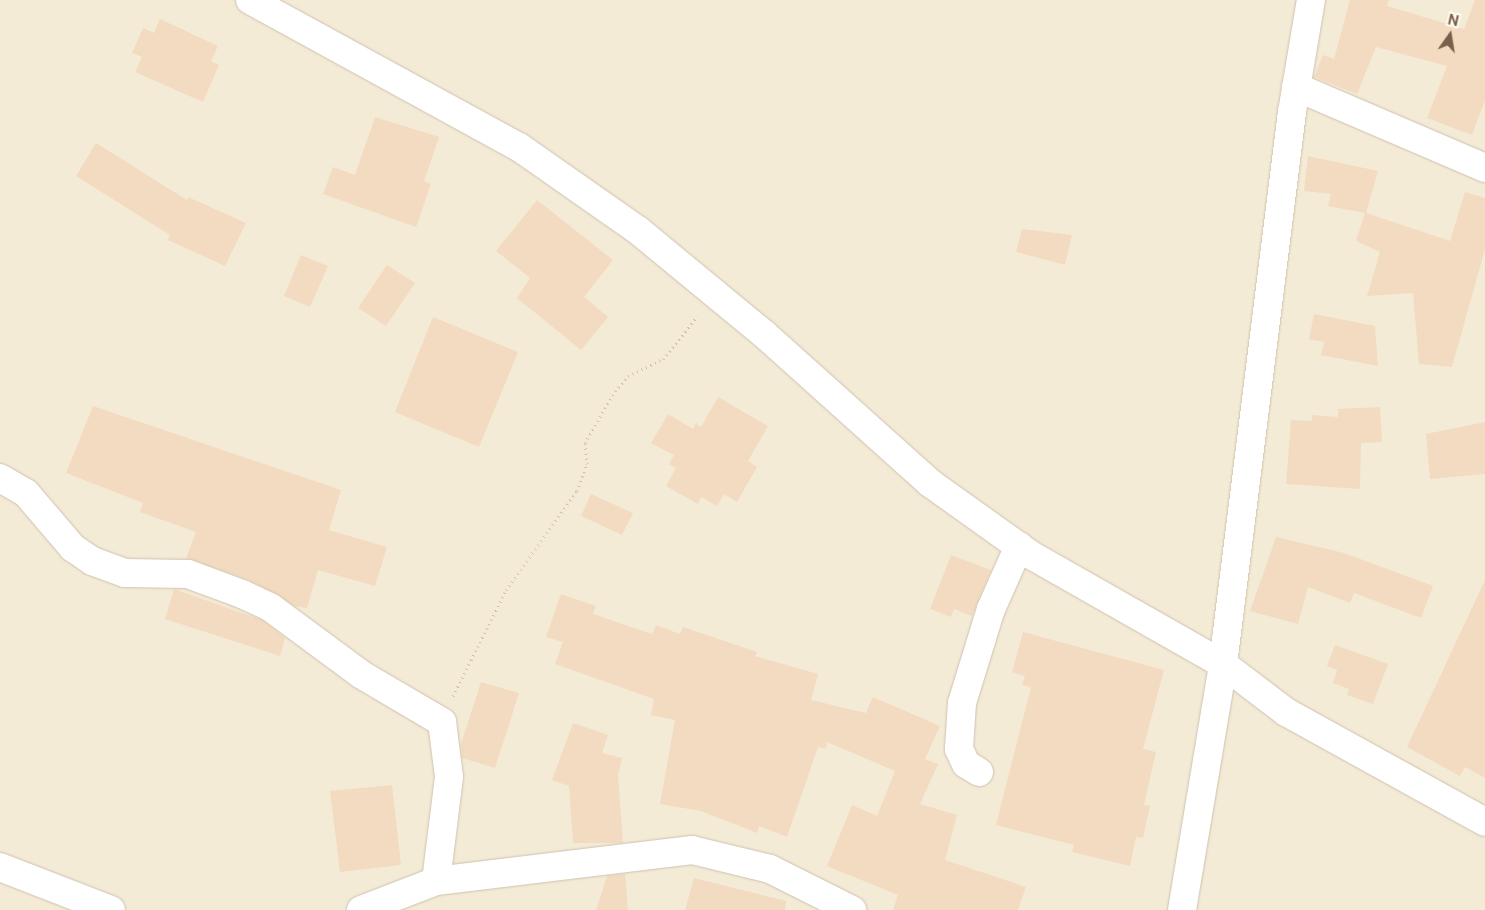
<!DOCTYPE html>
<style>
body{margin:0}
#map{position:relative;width:1485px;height:910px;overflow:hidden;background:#fcf7e9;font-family:"Public Sans",sans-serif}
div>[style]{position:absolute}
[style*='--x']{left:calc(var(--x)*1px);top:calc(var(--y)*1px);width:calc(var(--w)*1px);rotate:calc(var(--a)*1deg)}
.residential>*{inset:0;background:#f4ebd7}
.building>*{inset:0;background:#f2dbc0}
.path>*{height:3px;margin-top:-1.5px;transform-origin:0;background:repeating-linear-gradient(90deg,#d7bfa3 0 1px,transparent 0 5px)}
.roads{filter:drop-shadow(0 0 1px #cec1ae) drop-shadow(0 0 1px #cec1ae)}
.minor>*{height:28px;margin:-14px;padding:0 14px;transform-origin:14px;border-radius:14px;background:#fff}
span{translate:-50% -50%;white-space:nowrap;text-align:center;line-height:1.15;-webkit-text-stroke:4.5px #fffbef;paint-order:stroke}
.north{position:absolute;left:1425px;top:10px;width:50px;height:50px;-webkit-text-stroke:4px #fffbef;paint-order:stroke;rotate:13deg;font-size:14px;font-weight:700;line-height:20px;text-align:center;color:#77614c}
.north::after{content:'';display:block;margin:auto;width:18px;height:22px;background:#77614c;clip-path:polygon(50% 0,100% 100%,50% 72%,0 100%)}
</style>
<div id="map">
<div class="residential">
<div style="clip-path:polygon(0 0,1485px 0,1485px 910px,0 910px)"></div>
</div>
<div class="building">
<div style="clip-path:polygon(1350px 0,1389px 0,1387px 6px,1464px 29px,1475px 0,1485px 0,1485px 100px,1472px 135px,1427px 118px,1447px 66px,1376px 47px,1357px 94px,1314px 77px,1323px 55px,1334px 59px)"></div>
<div style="clip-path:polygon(160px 19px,218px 46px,211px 61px,219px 65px,203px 102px,135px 72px,142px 57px,132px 53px,143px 28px,154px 33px)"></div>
<div style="clip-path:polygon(375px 117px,439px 137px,424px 181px,431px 184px,416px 227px,323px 194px,333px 167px,355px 175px)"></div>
<div style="clip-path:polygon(96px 143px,187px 200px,188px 197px,246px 223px,225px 266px,168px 240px,170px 235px,76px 176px)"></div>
<div style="clip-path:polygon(1308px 156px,1378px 171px,1366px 213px,1450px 241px,1465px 192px,1485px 198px,1485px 249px,1452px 367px,1419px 364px,1413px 293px,1367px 296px,1380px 252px,1356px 241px,1365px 213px,1328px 206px,1331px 194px,1304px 191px)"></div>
<div style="clip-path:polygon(537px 200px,613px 260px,584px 297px,608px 317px,581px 350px,517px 298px,530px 278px,496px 251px)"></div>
<div style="clip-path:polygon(1022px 229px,1072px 235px,1065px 265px,1016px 252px)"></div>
<div style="clip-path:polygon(301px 255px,328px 266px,310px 307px,284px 296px)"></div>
<div style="clip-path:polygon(387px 265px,415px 283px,386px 326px,358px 308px)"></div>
<div style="clip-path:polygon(1314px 314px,1375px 326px,1378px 366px,1321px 355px,1324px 342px,1309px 339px)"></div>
<div style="clip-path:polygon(433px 317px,518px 352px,479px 447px,395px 412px)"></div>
<div style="clip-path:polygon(718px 397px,768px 426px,748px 461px,757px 467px,737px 502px,724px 494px,717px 506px,701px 497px,698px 504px,666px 486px,676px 468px,669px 464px,674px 455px,651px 443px,668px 414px,693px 429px,696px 423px,701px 427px)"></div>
<div style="clip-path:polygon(93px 406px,341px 490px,329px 530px,387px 547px,375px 586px,318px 570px,307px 608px,295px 606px,249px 580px,186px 558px,196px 532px,140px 512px,143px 503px,66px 473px)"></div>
<div style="clip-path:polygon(1380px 407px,1382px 442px,1361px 443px,1360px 489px,1286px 484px,1291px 420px,1312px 421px,1312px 415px,1338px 417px,1338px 409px)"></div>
<div style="clip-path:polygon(1485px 422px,1485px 474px,1430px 479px,1426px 434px)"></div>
<div style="clip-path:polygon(591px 494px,633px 513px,622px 535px,581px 516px)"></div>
<div style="clip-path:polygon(1276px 537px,1344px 553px,1433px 586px,1421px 618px,1354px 593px,1350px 603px,1308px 587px,1298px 624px,1250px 611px)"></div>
<div style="clip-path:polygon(951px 555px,991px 570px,972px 616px,954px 609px,951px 617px,930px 609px)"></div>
<div style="clip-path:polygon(1485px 580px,1485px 778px,1465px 767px,1460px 776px,1407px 747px)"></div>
<div style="clip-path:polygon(174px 589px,262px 620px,285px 638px,280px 656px,165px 619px)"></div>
<div style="clip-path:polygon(561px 594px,596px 606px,593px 614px,652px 634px,656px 625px,680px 634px,683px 627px,757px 652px,755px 656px,818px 674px,811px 700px,866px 713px,873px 697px,940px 726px,925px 759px,938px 764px,920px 804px,957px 815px,945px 860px,1026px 887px,1018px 910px,893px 910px,898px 895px,827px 866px,852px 805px,877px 816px,895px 771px,827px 742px,826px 749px,818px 747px,787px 837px,759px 826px,757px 833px,701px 811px,660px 804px,675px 720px,651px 715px,654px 699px,555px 664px,563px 642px,546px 637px)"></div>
<div style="clip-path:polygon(1023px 632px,1164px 670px,1143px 749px,1156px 752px,1144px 805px,1150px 806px,1143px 838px,1136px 837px,1130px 866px,1072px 852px,1074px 845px,996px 825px,1031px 687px,1022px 685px,1025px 676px,1012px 672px)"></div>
<div style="clip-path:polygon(1335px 645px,1388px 664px,1373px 704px,1347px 695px,1349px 689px,1333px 683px,1337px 670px,1327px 666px)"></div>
<div style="clip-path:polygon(481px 682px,519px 693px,495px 768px,462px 758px,461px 744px)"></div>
<div style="clip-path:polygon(573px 723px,608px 735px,602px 753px,622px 758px,618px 775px,623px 843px,573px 843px,569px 786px,552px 780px)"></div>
<div style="clip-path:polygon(392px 785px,401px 865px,340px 872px,330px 791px)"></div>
<div style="clip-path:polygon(625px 874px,628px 910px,596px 910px,607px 876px)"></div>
<div style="clip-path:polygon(694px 878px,786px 901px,785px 910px,685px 910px)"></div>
</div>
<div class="path">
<div style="--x:453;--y:696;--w:119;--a:-63.4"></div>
<div style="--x:506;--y:590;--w:122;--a:-54.4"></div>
<div style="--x:577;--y:491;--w:29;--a:-70"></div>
<div style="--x:587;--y:464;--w:21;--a:-95"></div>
<div style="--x:585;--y:443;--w:60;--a:-60"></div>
<div style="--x:615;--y:391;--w:20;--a:-49"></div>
<div style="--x:628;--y:376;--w:39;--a:-26"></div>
<div style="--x:663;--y:359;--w:55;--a:-50.9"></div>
</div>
<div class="roads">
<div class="minor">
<div style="--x:250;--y:0;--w:307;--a:28.7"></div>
<div style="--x:519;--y:147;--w:146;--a:35"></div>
<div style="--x:639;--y:231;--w:162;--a:39.5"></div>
<div style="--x:764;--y:334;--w:223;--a:41.9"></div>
<div style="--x:930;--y:483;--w:124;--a:35.5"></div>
<div style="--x:1031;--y:555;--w:221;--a:29.6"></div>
<div style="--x:1223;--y:664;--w:79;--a:37.3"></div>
<div style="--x:1286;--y:712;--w:227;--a:28.9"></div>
<div style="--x:1296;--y:87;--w:206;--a:23.2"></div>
<div style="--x:0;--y:478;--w:30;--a:30"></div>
<div style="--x:26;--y:493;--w:72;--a:49.5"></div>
<div style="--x:73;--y:548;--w:23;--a:34"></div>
<div style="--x:92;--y:561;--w:35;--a:20"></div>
<div style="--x:125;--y:573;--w:63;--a:0.9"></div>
<div style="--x:188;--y:574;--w:58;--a:20.3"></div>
<div style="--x:242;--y:594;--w:31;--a:25"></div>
<div style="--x:270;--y:607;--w:114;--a:36.5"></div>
<div style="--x:362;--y:675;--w:93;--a:30.4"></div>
<div style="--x:442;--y:722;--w:55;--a:82.7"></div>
<div style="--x:449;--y:777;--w:105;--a:97.1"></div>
<div style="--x:979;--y:772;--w:15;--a:-148"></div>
<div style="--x:966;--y:764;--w:17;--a:-115"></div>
<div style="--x:959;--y:749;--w:46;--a:-86.3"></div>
<div style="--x:962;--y:703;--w:98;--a:-72.9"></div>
<div style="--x:991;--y:609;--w:69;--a:-66"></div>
<div style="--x:0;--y:867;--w:119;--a:21.2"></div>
<div style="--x:361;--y:910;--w:80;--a:-21.1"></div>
<div style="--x:436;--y:881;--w:258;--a:-6.9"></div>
<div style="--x:692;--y:850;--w:80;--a:13.7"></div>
<div style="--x:770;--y:869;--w:92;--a:26.6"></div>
<div style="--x:1182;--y:910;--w:249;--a:-80.5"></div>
<div style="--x:1223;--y:664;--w:556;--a:-82.87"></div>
<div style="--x:1292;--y:112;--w:114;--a:-80.4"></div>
</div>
</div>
<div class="north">N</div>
</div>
